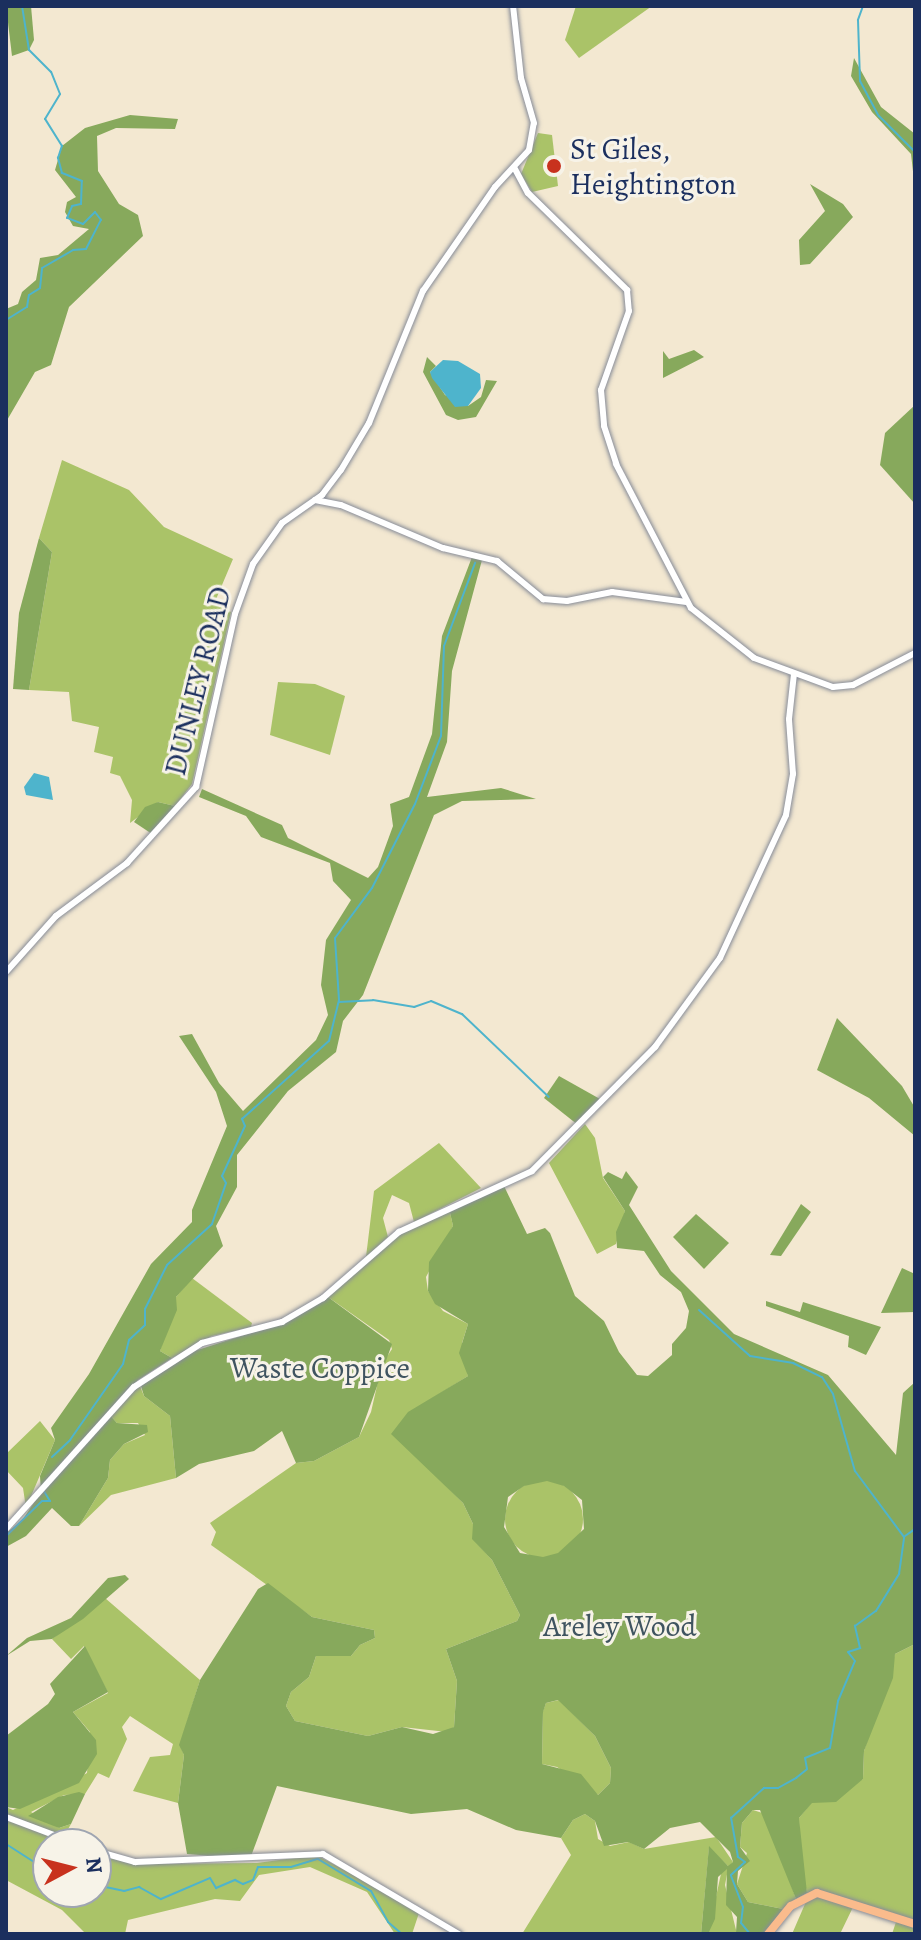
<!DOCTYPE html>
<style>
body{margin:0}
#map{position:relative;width:921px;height:1940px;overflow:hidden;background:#f3e8d1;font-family:Alegreya,serif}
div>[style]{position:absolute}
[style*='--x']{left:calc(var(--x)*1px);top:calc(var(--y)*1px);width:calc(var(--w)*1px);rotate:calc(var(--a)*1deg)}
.green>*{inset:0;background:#aac368}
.round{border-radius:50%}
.forest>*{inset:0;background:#87a95c}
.water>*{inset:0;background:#4eb4cc}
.stream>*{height:2px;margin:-1px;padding:0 1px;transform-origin:1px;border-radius:1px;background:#4eb4cc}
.roads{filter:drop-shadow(0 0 2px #878c98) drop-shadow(0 0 2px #878c98)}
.minor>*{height:6px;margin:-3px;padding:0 3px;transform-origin:3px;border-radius:3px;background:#fff}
.major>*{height:8px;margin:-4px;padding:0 4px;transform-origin:4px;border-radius:4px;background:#fabb8c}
.dots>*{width:22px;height:22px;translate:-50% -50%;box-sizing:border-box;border:4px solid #f7f3e8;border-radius:50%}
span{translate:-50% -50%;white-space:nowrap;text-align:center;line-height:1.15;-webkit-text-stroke:6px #f7f3e8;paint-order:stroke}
.poi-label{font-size:30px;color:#1b2f5e}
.left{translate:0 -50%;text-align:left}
.street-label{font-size:30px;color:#1b2f5e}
.park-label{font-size:30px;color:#3f5460}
.frame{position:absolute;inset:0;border:8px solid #1b2f5e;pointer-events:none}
.north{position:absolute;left:32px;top:1828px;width:80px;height:80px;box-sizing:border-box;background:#f7f3e8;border:2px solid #9fa5b1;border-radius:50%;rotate:83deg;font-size:22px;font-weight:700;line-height:32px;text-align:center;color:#1b2f5e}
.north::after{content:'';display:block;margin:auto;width:28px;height:36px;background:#c8321e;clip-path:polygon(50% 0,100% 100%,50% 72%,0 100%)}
</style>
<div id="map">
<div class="green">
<div style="clip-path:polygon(576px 6px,652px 6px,579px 58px,565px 40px)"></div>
<div style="clip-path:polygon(538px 133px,552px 135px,558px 186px,532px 192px,521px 174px)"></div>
<div style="clip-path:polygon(62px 460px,129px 490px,164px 527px,233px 559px,214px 604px,231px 612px,192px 784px,175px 806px,158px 802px,130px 823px,132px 800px,120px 776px,110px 773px,113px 757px,94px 752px,99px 727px,72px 721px,69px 692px,29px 690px,52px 552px,39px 538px)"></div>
<div style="clip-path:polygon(278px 682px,315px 684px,345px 696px,330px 755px,270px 735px)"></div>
<div style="clip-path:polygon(585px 1124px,595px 1138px,603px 1178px,625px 1211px,616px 1244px,597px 1254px,549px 1163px)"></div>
<div style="clip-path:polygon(439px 1143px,481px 1188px,414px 1222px,409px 1203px,392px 1195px,383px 1218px,388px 1237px,366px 1257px,374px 1191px)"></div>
<div style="clip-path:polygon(449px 1208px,453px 1226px,426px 1277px,428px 1291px,443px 1311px,468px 1324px,462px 1343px,468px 1376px,412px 1411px,398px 1437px,463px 1503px,473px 1524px,473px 1539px,492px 1560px,520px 1615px,517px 1621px,446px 1649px,457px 1681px,454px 1727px,447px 1732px,402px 1727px,368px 1736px,295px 1721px,286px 1706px,291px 1692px,309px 1677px,316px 1656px,351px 1656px,360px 1645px,375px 1638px,374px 1630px,312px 1617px,211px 1545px,216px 1532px,210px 1523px,296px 1463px,314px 1461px,359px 1437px,371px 1412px,382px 1364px,392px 1349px,389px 1340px,328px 1297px,399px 1235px)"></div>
<div style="clip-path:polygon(192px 1278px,252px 1323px,251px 1327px,212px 1336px,172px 1358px,160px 1351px,176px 1297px)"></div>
<div style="clip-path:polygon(140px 1386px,144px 1396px,170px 1416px,176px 1478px,111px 1495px,79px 1526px,108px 1478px,110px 1460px,124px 1444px,145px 1435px,138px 1423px,117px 1423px,109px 1414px)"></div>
<div style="clip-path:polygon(40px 1421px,55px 1440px,26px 1508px,23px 1488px,6px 1470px,6px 1454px)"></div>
<div class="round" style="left:505px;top:1480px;width:78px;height:78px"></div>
<div style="clip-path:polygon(105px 1598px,200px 1680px,180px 1745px,184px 1755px,178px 1803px,133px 1791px,150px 1757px,170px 1755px,173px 1744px,130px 1716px,122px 1727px,127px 1739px,109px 1778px,98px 1773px,85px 1794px,64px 1795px,31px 1812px,59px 1828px,71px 1824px,64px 1836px,6px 1815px,6px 1807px,13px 1810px,87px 1773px,90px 1732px,73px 1712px,108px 1693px,84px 1646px,71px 1659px,52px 1639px)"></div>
<div style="clip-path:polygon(915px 1644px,915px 1934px,892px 1934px,897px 1919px,855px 1903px,840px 1934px,792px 1934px,808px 1897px,814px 1893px,807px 1893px,800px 1857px,799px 1818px,812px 1802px,863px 1779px,864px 1751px,895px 1654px)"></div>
<div style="clip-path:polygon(559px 1700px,595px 1736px,611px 1768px,610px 1783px,598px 1795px,557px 1767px,542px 1764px,543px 1711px,546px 1703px)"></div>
<div style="clip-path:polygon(753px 1810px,766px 1814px,796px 1899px,783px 1909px,748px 1902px,737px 1884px,747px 1853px,740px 1847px,742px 1823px)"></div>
<div style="clip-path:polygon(585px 1814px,595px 1821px,598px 1839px,610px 1846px,629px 1842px,644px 1849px,716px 1837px,733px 1862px,729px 1867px,709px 1848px,701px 1934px,522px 1934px,571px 1855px,561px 1838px,573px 1820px)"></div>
<div style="clip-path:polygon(6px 1819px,74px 1844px,48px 1844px,48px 1892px,96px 1892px,96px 1853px,135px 1864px,257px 1863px,316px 1855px,420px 1910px,412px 1934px,395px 1934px,367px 1892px,310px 1867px,259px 1875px,240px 1901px,215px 1899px,128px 1920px,125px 1934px,86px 1934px,62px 1910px,6px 1880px)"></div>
<div style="clip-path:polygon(722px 1869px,728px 1869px,725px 1885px,737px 1934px,708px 1934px)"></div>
</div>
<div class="forest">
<div style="clip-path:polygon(6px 6px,31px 6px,34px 40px,29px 50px,12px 56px)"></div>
<div style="clip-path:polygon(854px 58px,881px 107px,915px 134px,915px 189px,911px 154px,872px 112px,851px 76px)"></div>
<div style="clip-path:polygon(130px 115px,178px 119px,175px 129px,116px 128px,97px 136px,98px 171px,119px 204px,138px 215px,143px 236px,69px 307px,51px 365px,35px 372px,6px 422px,6px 309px,18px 304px,22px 292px,36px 280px,40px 258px,58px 255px,89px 229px,73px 226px,65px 212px,67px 202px,76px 197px,55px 170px,62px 146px,85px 128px)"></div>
<div style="clip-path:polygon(810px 184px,843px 204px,853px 217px,810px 264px,800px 265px,799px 240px,825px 211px)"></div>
<div style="clip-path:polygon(694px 350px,704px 357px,663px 378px,663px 351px,669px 359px)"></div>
<div style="clip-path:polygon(427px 357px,436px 366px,430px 372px,445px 395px,468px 406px,481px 397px,486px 380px,497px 381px,476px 417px,458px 420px,446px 415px,423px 372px)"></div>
<div style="clip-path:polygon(915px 405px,915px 504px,880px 465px,885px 433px)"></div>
<div style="clip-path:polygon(39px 538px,52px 552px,29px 690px,13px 689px,19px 613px)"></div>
<div style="clip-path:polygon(472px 557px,482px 560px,452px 671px,447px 742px,427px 797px,501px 788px,536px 799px,462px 801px,434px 815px,363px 995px,343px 1021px,336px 1052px,288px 1091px,237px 1155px,237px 1187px,216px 1226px,223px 1246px,176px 1297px,177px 1310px,160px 1351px,172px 1358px,138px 1380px,90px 1433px,109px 1414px,117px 1423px,147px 1425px,148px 1432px,124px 1444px,110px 1460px,108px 1478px,79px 1526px,71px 1526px,52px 1508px,26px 1536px,6px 1547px,6px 1533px,21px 1522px,41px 1492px,40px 1476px,55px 1440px,51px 1428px,89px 1374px,151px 1264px,192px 1222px,192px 1210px,227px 1126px,216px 1092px,179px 1036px,192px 1034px,219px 1083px,243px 1111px,316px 1040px,328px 1015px,321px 985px,326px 940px,351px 900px,333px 881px,330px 863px,261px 837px,246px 816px,199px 797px,202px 789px,282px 825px,288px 838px,368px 878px,378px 867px,393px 826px,390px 804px,409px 797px,432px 734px,442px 636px)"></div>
<div style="clip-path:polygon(158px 802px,175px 806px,152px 834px,134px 822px,145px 807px)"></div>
<div style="clip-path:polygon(837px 1018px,902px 1086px,915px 1108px,915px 1136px,869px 1098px,817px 1070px)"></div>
<div style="clip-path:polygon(559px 1076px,600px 1099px,578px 1125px,544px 1098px)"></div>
<div style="clip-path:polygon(evenodd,626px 1171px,638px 1187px,629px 1205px,671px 1271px,734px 1334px,828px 1375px,896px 1455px,903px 1393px,915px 1382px,915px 1644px,895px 1654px,893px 1678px,864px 1751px,863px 1779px,836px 1802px,812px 1803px,799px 1818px,807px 1893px,796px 1899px,760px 1810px,753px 1810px,742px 1823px,740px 1847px,750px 1861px,738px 1871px,737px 1884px,748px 1902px,783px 1909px,764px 1934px,736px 1932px,737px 1917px,726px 1905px,727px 1869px,718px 1877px,715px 1919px,708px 1934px,701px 1934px,709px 1846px,728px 1866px,733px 1862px,730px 1852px,700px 1822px,670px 1828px,644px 1849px,628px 1842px,604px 1846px,595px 1821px,585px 1814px,573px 1820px,561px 1838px,516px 1830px,467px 1809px,411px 1814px,277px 1786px,250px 1859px,187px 1854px,178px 1803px,184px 1755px,179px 1745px,200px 1680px,258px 1589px,268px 1583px,312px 1617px,374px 1630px,375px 1638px,360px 1645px,351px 1656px,316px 1656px,309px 1677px,291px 1692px,286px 1706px,295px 1721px,368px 1736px,402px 1727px,433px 1734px,454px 1727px,457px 1681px,446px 1649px,517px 1621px,520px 1615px,492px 1560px,472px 1539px,473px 1524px,463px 1503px,391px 1434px,408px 1412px,468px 1376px,459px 1353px,468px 1324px,435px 1304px,428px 1291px,429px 1262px,453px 1226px,449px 1208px,504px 1186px,527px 1234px,545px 1228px,550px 1233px,575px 1296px,604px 1321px,619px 1352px,637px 1375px,648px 1376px,672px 1355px,672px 1344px,686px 1328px,689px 1311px,681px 1292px,660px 1275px,644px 1251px,617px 1248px,616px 1232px,625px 1211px,603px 1177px,608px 1172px,622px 1179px,626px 1171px,547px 1481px,564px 1486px,582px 1500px,584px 1529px,558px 1553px,543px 1557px,520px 1553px,504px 1527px,508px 1497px,524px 1486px,547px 1481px,626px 1171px,558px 1700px,595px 1736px,611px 1768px,610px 1783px,598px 1795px,581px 1774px,542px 1764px,543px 1712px,546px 1703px,558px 1700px)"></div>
<div style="clip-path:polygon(801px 1204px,811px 1212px,781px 1256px,770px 1255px)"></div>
<div style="clip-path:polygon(696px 1214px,729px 1243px,704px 1269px,673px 1237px)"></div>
<div style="clip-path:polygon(902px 1268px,915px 1274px,915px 1312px,881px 1313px)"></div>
<div style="clip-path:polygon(328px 1297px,392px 1344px,359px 1437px,314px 1461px,296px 1463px,282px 1431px,254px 1451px,199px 1464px,176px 1478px,170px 1416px,144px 1396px,141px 1386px,185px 1354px,282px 1323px)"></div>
<div style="clip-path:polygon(766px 1301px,800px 1312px,803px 1302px,881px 1327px,866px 1355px,848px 1347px,849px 1336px,766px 1306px)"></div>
<div style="clip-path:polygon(125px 1575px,129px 1579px,83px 1619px,52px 1639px,30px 1641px,6px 1656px,27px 1638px,71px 1618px,108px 1578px)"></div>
<div style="clip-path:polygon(85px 1646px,108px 1692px,73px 1712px,96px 1740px,97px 1754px,79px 1783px,20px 1809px,6px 1807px,6px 1736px,48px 1704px,55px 1694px,50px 1684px)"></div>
<div style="clip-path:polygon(79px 1792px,85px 1794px,71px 1824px,59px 1828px,28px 1816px,58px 1797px)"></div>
</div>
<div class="water">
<div style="clip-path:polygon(443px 360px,458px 361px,480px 374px,481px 388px,468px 406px,455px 407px,432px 378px,430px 372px)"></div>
<div style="clip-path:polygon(34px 773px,49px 777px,53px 800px,26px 795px,24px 787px)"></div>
</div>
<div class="stream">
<div style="--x:863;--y:6;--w:15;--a:110"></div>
<div style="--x:858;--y:20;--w:61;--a:88.1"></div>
<div style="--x:860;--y:81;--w:40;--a:62"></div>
<div style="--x:879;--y:116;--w:51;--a:45"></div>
<div style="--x:6;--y:320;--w:25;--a:-32"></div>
<div style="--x:27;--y:307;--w:12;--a:-81"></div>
<div style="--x:29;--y:295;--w:13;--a:-32"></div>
<div style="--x:40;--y:288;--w:20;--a:-84"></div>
<div style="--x:42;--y:268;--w:36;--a:-30"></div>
<div style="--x:73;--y:250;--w:13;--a:-4"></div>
<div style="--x:86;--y:249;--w:33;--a:-63"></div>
<div style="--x:101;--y:220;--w:10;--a:-127"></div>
<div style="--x:95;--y:212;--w:17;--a:135"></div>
<div style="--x:83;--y:224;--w:17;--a:-159"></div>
<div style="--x:67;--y:218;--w:13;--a:-67"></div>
<div style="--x:72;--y:206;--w:9;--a:-13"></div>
<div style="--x:81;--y:204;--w:23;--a:-88"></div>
<div style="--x:82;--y:181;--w:22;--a:-158"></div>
<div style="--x:62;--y:173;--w:16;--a:-105"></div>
<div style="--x:58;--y:158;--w:13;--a:-72"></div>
<div style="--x:62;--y:146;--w:32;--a:-122"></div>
<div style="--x:45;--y:119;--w:29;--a:-59"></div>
<div style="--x:60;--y:94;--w:24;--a:-112"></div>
<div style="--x:51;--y:72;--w:31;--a:-135"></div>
<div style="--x:29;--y:50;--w:45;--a:-99"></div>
<div style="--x:339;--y:1002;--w:34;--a:-3"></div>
<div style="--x:373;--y:1000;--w:42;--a:9.7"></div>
<div style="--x:414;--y:1007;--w:18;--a:-19"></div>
<div style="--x:431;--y:1001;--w:34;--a:23"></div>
<div style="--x:462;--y:1014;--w:120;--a:43.7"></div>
<div style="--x:699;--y:1310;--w:69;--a:42"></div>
<div style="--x:750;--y:1356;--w:44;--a:9.2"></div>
<div style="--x:793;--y:1363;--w:32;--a:26"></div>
<div style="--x:822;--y:1377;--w:20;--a:57"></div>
<div style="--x:833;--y:1394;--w:80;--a:74.1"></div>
<div style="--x:855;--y:1471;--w:82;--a:53.4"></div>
<div style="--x:52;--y:1457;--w:25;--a:-43"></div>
<div style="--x:70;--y:1440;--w:93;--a:-55.1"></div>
<div style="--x:123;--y:1364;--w:25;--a:-76"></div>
<div style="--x:129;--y:1340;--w:22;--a:-43"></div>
<div style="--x:145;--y:1325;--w:16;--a:-90"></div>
<div style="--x:145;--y:1309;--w:49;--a:-63.4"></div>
<div style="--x:167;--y:1265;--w:61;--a:-42.3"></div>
<div style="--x:212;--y:1224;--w:43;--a:-71.1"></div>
<div style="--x:226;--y:1183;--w:8;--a:-120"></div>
<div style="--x:222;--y:1176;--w:55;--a:-65.3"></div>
<div style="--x:245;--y:1126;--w:8;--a:-113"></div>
<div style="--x:242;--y:1119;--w:117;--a:-41.9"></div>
<div style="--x:329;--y:1041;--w:42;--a:-76.3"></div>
<div style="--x:339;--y:1000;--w:62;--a:-93.7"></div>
<div style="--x:335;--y:938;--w:62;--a:-53.5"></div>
<div style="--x:372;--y:888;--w:94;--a:-62.9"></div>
<div style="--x:415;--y:804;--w:73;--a:-69.1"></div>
<div style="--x:441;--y:736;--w:90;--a:-88.1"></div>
<div style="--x:444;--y:646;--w:89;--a:-69.5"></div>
<div style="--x:6;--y:1536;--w:50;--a:-44.2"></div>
<div style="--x:42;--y:1501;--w:8;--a:0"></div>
<div style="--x:50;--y:1501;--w:13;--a:-122"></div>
<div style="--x:905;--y:1536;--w:12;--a:-35"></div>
<div style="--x:6;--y:1844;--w:50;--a:32.7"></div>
<div style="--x:96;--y:1885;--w:29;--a:12"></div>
<div style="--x:124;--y:1891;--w:16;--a:-15"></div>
<div style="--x:139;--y:1887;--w:25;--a:29"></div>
<div style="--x:161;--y:1899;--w:53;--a:-23.2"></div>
<div style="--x:210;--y:1878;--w:12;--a:59"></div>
<div style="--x:216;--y:1888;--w:21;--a:-23"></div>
<div style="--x:235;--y:1880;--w:9;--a:27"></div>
<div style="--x:243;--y:1884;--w:11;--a:-22"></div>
<div style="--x:253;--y:1880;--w:14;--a:-69"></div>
<div style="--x:258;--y:1867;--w:33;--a:0"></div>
<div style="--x:291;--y:1867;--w:28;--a:-17"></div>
<div style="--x:318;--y:1859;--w:62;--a:31.1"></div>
<div style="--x:371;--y:1891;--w:35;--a:61"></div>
<div style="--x:388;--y:1922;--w:18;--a:41"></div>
<div style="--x:750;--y:1934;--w:14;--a:-129"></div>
<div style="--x:741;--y:1923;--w:16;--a:-83"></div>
<div style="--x:743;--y:1907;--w:34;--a:-111"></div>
<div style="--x:731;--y:1875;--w:19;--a:-43"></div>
<div style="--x:745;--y:1862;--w:9;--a:-144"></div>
<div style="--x:738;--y:1857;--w:40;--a:-100"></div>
<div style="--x:731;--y:1818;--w:45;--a:-42.3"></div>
<div style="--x:764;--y:1788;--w:14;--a:0"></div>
<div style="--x:778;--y:1788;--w:21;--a:-29"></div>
<div style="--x:796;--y:1778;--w:14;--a:-39"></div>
<div style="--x:807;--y:1769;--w:11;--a:-100"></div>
<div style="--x:805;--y:1758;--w:27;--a:-22"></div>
<div style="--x:830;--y:1748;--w:48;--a:-80.3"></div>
<div style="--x:838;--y:1701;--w:43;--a:-67"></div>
<div style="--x:855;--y:1661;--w:11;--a:-128"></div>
<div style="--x:848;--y:1652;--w:13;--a:-18"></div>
<div style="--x:860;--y:1648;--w:23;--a:-103"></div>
<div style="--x:855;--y:1626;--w:26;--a:-36"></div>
<div style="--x:876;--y:1611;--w:44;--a:-58.1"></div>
<div style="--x:899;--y:1574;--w:37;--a:-82"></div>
</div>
<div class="roads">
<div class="minor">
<div style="--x:515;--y:169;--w:27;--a:62"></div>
<div style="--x:528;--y:193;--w:139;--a:44.4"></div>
<div style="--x:627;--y:290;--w:21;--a:85"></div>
<div style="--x:629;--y:311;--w:84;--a:109.5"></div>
<div style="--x:601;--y:390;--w:36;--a:85"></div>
<div style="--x:604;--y:426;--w:40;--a:72"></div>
<div style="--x:616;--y:464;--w:162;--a:62.5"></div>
<div style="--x:691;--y:608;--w:80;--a:38.4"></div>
<div style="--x:754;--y:658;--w:84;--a:20.2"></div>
<div style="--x:833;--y:687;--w:20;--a:-6"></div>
<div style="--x:853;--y:685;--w:70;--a:-27.3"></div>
<div style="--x:315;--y:500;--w:26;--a:11"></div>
<div style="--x:341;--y:505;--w:111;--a:22.9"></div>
<div style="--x:443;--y:548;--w:56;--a:13.5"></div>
<div style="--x:497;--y:561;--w:60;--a:39.6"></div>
<div style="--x:543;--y:599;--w:24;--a:5"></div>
<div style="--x:567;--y:601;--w:46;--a:-11.3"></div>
<div style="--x:612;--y:592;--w:75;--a:7.7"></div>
<div style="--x:6;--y:972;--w:75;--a:-48.2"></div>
<div style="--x:56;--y:916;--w:89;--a:-36.7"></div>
<div style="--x:127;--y:863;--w:103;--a:-47.8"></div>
<div style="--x:196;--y:787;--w:177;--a:-77.3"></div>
<div style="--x:235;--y:614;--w:53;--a:-70.2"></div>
<div style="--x:253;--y:564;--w:50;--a:-54.7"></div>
<div style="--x:282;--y:523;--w:49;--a:-35"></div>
<div style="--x:322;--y:495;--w:31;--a:-53"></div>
<div style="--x:341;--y:470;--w:55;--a:-59.2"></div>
<div style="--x:369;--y:423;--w:143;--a:-67.8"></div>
<div style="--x:423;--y:291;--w:126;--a:-55.3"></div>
<div style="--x:495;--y:187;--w:50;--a:-47.4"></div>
<div style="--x:529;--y:150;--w:27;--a:-80"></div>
<div style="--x:534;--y:123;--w:47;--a:-106.1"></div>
<div style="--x:521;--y:78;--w:72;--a:-96.3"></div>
<div style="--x:6;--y:1529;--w:191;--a:-48"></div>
<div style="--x:134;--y:1387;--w:81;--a:-32.9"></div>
<div style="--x:202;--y:1343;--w:83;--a:-14.7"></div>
<div style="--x:282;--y:1322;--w:48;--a:-30.3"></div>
<div style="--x:323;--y:1298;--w:101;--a:-41"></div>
<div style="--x:399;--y:1232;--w:146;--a:-24.6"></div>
<div style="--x:532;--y:1171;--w:175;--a:-45.2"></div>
<div style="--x:655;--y:1047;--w:110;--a:-53.9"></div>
<div style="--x:720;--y:958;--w:157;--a:-65.2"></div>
<div style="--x:786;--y:815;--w:42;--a:-80.3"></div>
<div style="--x:793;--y:774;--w:55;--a:-94.2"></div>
<div style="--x:789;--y:719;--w:45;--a:-83.7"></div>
<div style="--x:6;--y:1817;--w:77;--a:20.6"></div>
<div style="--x:96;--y:1851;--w:41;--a:15.8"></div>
<div style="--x:135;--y:1862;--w:188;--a:-2.4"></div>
<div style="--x:323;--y:1854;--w:158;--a:30.5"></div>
</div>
<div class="major">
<div style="--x:768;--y:1934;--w:36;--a:-51"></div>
<div style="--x:791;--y:1906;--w:29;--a:-27"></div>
<div style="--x:817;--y:1893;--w:103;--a:17.6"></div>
</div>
</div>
<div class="dots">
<div style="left:554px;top:166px;background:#c8321e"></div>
</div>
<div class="poi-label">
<span class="left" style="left:570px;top:166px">St Giles,<br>Heightington</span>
</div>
<div class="street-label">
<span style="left:198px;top:681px;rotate:-76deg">DUNLEY ROAD</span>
</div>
<div class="park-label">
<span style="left:320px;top:1368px">Waste Coppice</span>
<span style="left:620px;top:1626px">Areley Wood</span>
</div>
<div class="frame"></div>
<div class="north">N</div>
</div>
